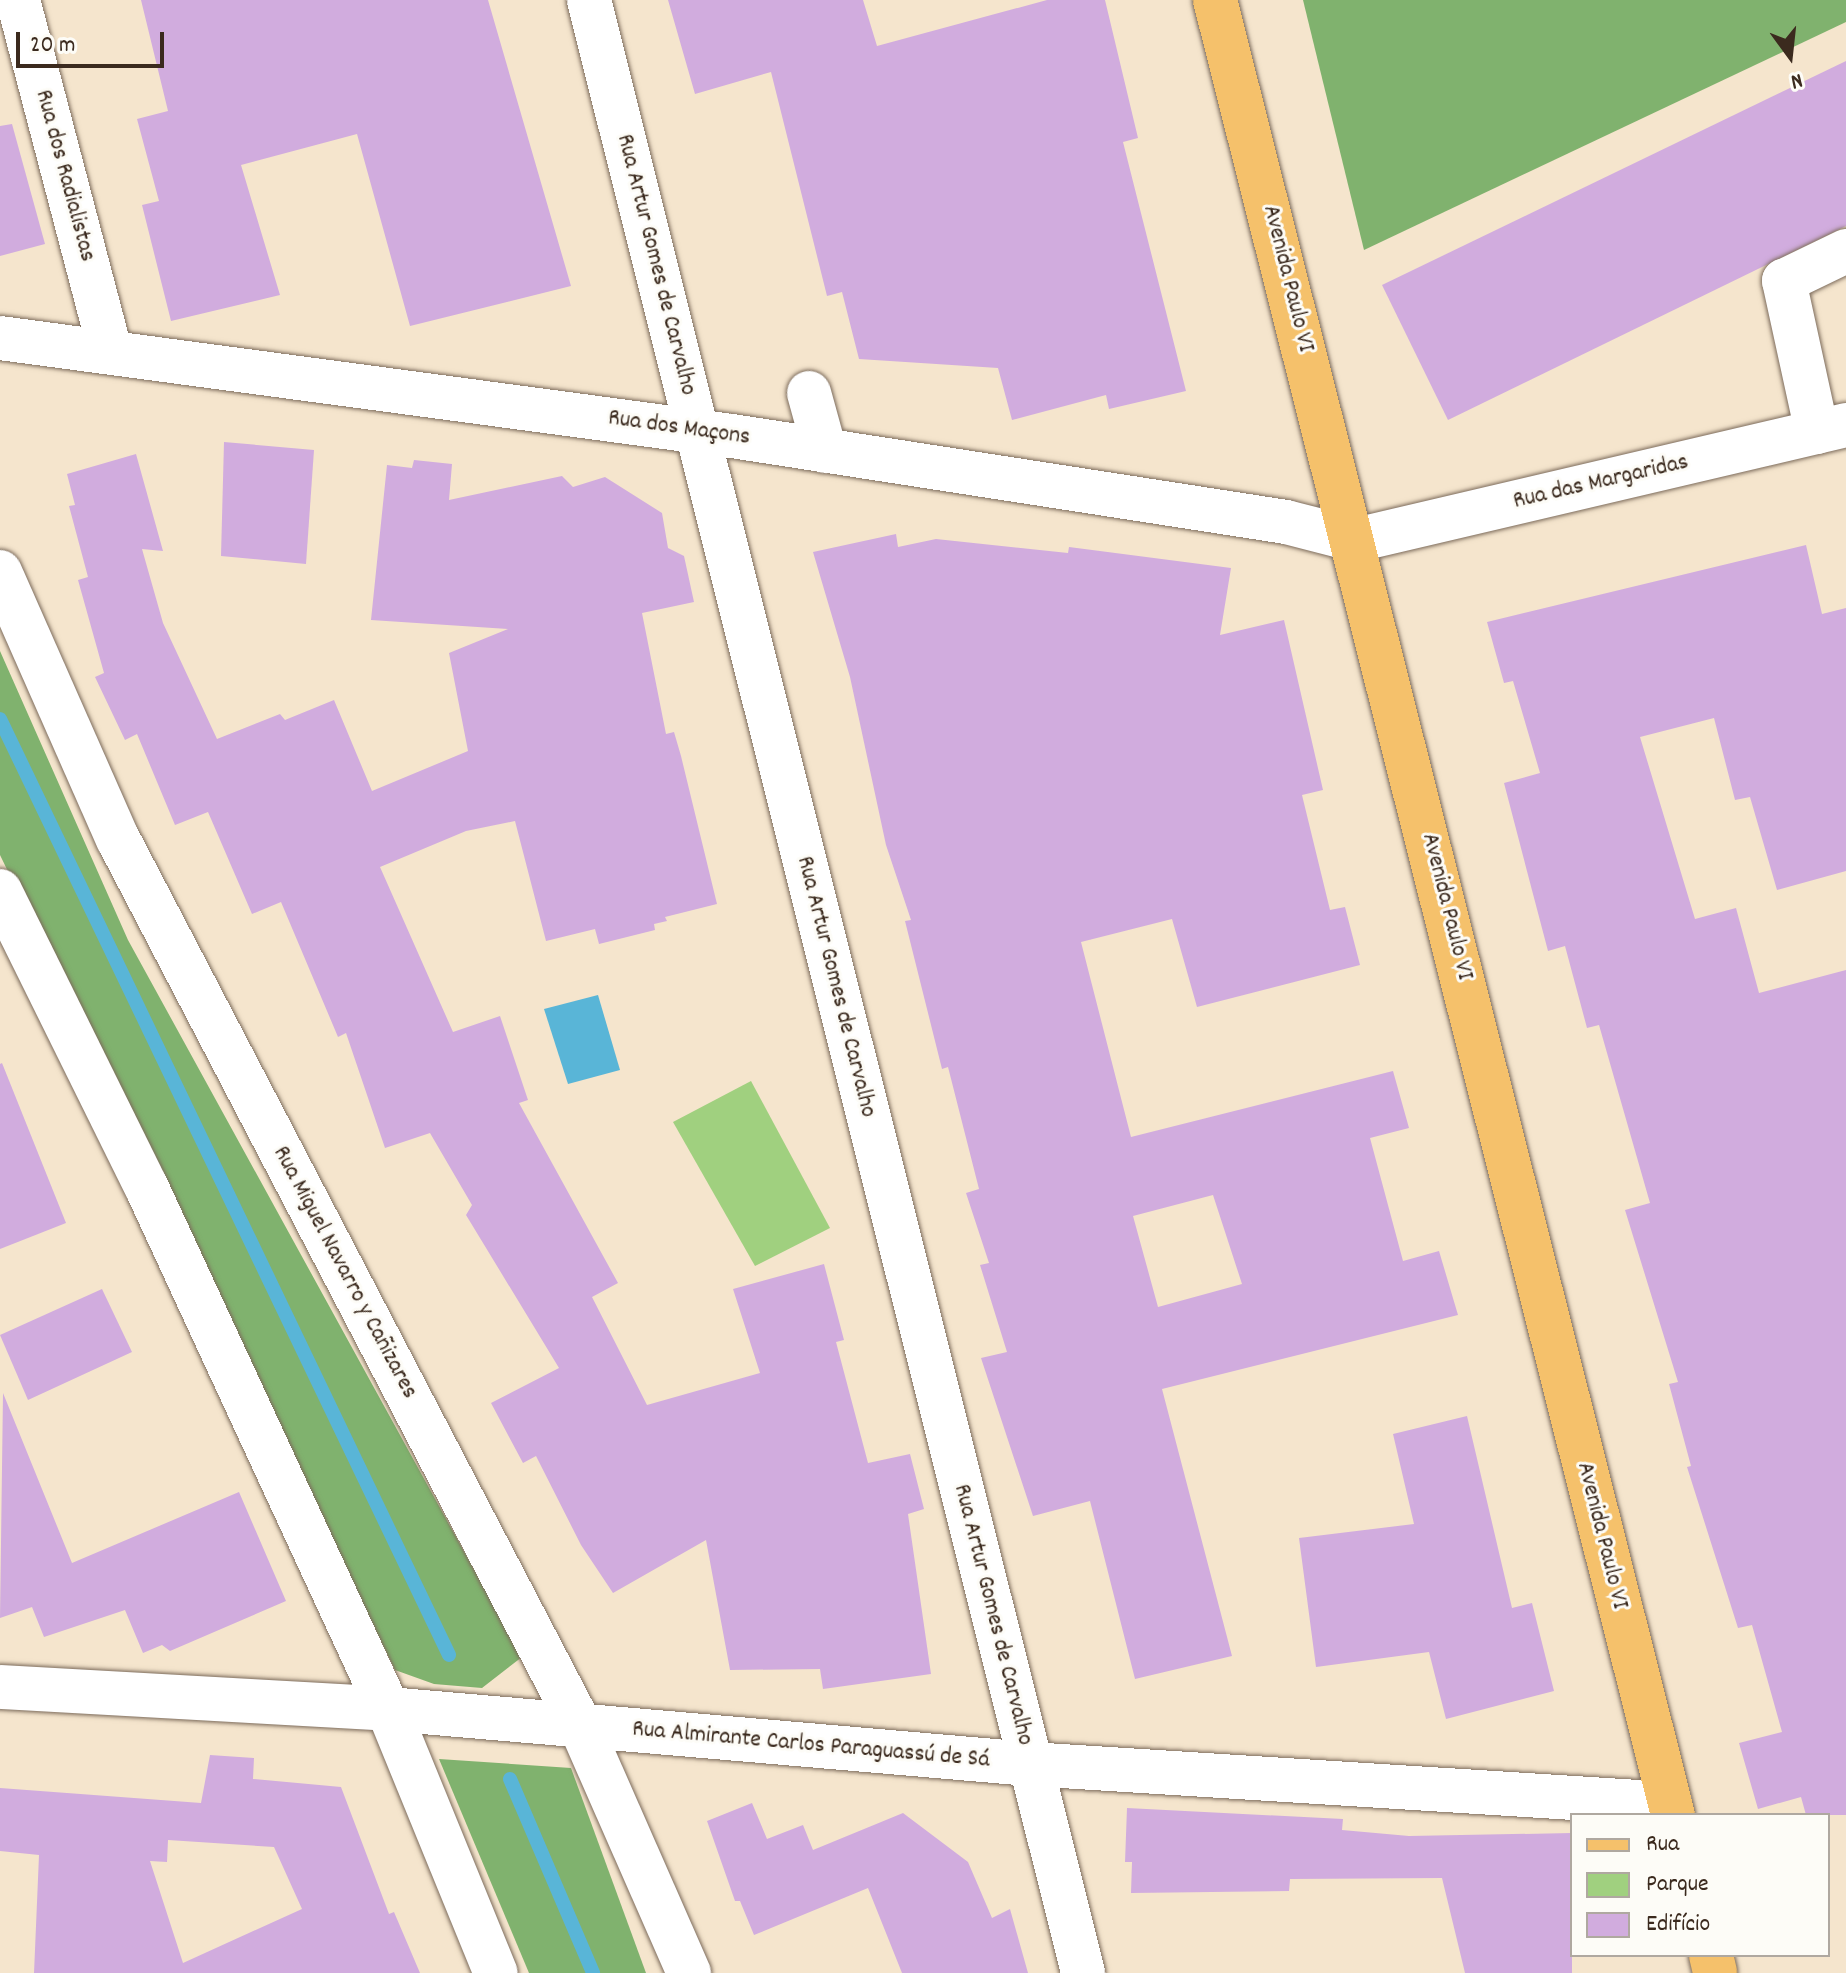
<!DOCTYPE html>
<meta charset="utf-8">
<style>
body{margin:0}
#map{position:relative;width:1846px;height:1973px;overflow:hidden;background:#f5e5cd;font-family:Dekko,sans-serif}
div>[style]{position:absolute}
[style*='--x']{left:calc(var(--x)*1px);top:calc(var(--y)*1px);width:calc(var(--w)*1px);rotate:calc(var(--a)*1deg)}
.green>*{inset:0;background:#a0d07f}
.forest>*{inset:0;background:#80b26e}
.water>*{inset:0;background:#59b5d7}
.stream>*{height:14px;margin:-7px;padding:0 7px;transform-origin:7px;border-radius:7px;background:#59b5d7}
.building>*{inset:0;background:#d1acde}
.roads{filter:drop-shadow(0 0 2px #7c6b5b) drop-shadow(0 0 2px #7c6b5b)}
.minor>*{height:44px;margin:-22px;padding:0 22px;transform-origin:22px;border-radius:22px;background:#fff}
.major>*{height:44px;margin:-22px;padding:0 22px;transform-origin:22px;border-radius:22px;background:#f5c16b}
span{translate:-50% -50%;white-space:nowrap;text-align:center;line-height:1.15;-webkit-text-stroke:6px #fdfcf7;paint-order:stroke}
.street-label{font-size:24px;color:#3b2a1e}
.legend{position:absolute;left:1570px;top:1813px;width:260px;height:144px;box-sizing:border-box;background:#fdfcf7;border:2px solid #afa8a0;margin:0;padding:10px 14px;list-style:none;font-size:24px;color:#3b2a1e}
.legend li{display:flex;align-items:center;gap:16px;height:40px}
.legend b{width:40px;border:2px solid #afa8a0}
.north{position:absolute;left:1750px;top:16px;width:80px;height:80px;-webkit-text-stroke:6px #fdfcf7;paint-order:stroke;rotate:165deg;font-size:22px;font-weight:700;line-height:32px;text-align:center;color:#3b2a1e}
.north::after{content:'';display:block;margin:auto;width:28px;height:36px;background:#3b2a1e;clip-path:polygon(50% 0,100% 100%,50% 72%,0 100%)}
.scale{position:absolute;left:16px;top:32px;width:148px;height:36px;box-sizing:border-box;border:4px solid #3b2a1e;border-top:0;padding-left:10px;font-size:24px;line-height:28px;white-space:nowrap;color:#3b2a1e;-webkit-text-stroke:6px #fdfcf7;paint-order:stroke}
</style>
<div id="map">
<div class="green">
<div style="clip-path:polygon(751px 1081px,830px 1228px,755px 1266px,673px 1122px)"></div>
</div>
<div class="forest">
<div style="clip-path:polygon(1303px 0,1846px 0,1846px 22px,1364px 250px)"></div>
<div style="clip-path:polygon(0 651px,128px 940px,522px 1657px,482px 1688px,434px 1684px,395px 1670px,0 855px)"></div>
<div style="clip-path:polygon(439px 1759px,571px 1768px,646px 1973px,529px 1973px)"></div>
</div>
<div class="water">
<div style="clip-path:polygon(598px 995px,620px 1070px,568px 1084px,544px 1009px)"></div>
</div>
<div class="stream">
<div style="--x:0;--y:719;--w:1038;--a:64.37"></div>
<div style="--x:510;--y:1779;--w:211;--a:66.8"></div>
</div>
<div class="building">
<div style="clip-path:polygon(141px 0,488px 0,571px 286px,410px 326px,357px 134px,241px 165px,280px 295px,171px 321px,142px 205px,159px 201px,137px 119px,168px 111px)"></div>
<div style="clip-path:polygon(668px 0,863px 0,877px 46px,1047px 0,1105px 0,1138px 138px,1123px 142px,1186px 391px,1109px 409px,1106px 395px,1012px 420px,998px 368px,859px 359px,842px 292px,827px 296px,771px 72px,695px 94px)"></div>
<div style="clip-path:polygon(1846px 61px,1846px 226px,1448px 420px,1382px 285px)"></div>
<div style="clip-path:polygon(12px 124px,45px 244px,0 256px,0 126px)"></div>
<div style="clip-path:polygon(224px 442px,314px 450px,306px 564px,221px 556px)"></div>
<div style="clip-path:polygon(136px 454px,163px 551px,142px 549px,163px 623px,217px 739px,280px 714px,285px 720px,334px 700px,372px 791px,468px 751px,449px 653px,508px 629px,371px 620px,387px 465px,412px 468px,414px 460px,452px 464px,449px 500px,562px 476px,573px 487px,605px 477px,662px 513px,668px 548px,684px 556px,694px 602px,642px 613px,666px 734px,674px 732px,681px 756px,717px 904px,665px 917px,667px 921px,654px 924px,655px 930px,599px 944px,595px 929px,546px 941px,515px 821px,466px 831px,380px 867px,453px 1032px,500px 1016px,528px 1100px,519px 1103px,618px 1283px,592px 1297px,647px 1405px,760px 1373px,733px 1289px,824px 1264px,844px 1340px,836px 1342px,868px 1463px,910px 1454px,924px 1509px,908px 1514px,931px 1674px,823px 1689px,820px 1669px,730px 1670px,706px 1540px,613px 1593px,581px 1545px,536px 1456px,523px 1463px,491px 1403px,559px 1368px,466px 1215px,472px 1205px,430px 1133px,385px 1148px,346px 1033px,338px 1037px,281px 902px,252px 914px,208px 812px,175px 825px,137px 734px,125px 740px,95px 677px,104px 673px,78px 580px,88px 577px,69px 506px,75px 505px,67px 474px)"></div>
<div style="clip-path:polygon(evenodd,896px 534px,898px 547px,936px 539px,1068px 553px,1069px 547px,1231px 568px,1220px 635px,1284px 620px,1323px 790px,1302px 795px,1330px 910px,1345px 907px,1360px 965px,1197px 1007px,1172px 919px,1081px 942px,1131px 1137px,1393px 1071px,1409px 1128px,1370px 1138px,1403px 1261px,1439px 1251px,1458px 1315px,1162px 1389px,1232px 1656px,1135px 1679px,1090px 1501px,1033px 1516px,981px 1358px,1007px 1352px,980px 1265px,989px 1263px,966px 1193px,979px 1189px,948px 1067px,942px 1069px,905px 921px,911px 920px,886px 845px,850px 677px,813px 552px,896px 534px,1213px 1195px,1242px 1284px,1158px 1307px,1133px 1216px,1213px 1195px)"></div>
<div style="clip-path:polygon(1806px 545px,1822px 614px,1846px 608px,1846px 871px,1777px 890px,1750px 797px,1735px 800px,1714px 718px,1640px 737px,1695px 919px,1736px 908px,1759px 993px,1846px 970px,1846px 1815px,1806px 1815px,1801px 1797px,1758px 1809px,1739px 1743px,1782px 1732px,1752px 1625px,1738px 1628px,1687px 1467px,1691px 1466px,1669px 1384px,1678px 1382px,1625px 1210px,1650px 1203px,1599px 1025px,1587px 1028px,1565px 946px,1548px 951px,1528px 875px,1504px 783px,1540px 773px,1513px 681px,1504px 683px,1487px 622px)"></div>
<div style="clip-path:polygon(2px 1063px,66px 1223px,0 1249px,0 1064px)"></div>
<div style="clip-path:polygon(102px 1289px,132px 1352px,28px 1400px,0 1335px)"></div>
<div style="clip-path:polygon(3px 1393px,72px 1563px,239px 1492px,286px 1601px,170px 1651px,162px 1645px,143px 1653px,125px 1610px,44px 1637px,32px 1607px,0 1618px)"></div>
<div style="clip-path:polygon(1467px 1416px,1512px 1608px,1532px 1603px,1554px 1691px,1446px 1719px,1429px 1652px,1316px 1667px,1299px 1538px,1414px 1524px,1393px 1434px)"></div>
<div style="clip-path:polygon(evenodd,210px 1755px,254px 1758px,253px 1779px,341px 1787px,389px 1914px,394px 1912px,420px 1973px,34px 1973px,39px 1855px,0 1851px,0 1788px,201px 1803px,210px 1755px,168px 1840px,274px 1847px,302px 1909px,183px 1963px,150px 1861px,167px 1862px,168px 1840px)"></div>
<div style="clip-path:polygon(752px 1803px,767px 1839px,803px 1825px,813px 1850px,903px 1813px,968px 1862px,992px 1918px,1010px 1909px,1028px 1973px,902px 1973px,868px 1888px,754px 1935px,740px 1901px,735px 1901px,707px 1821px)"></div>
<div style="clip-path:polygon(1127px 1808px,1343px 1819px,1342px 1830px,1409px 1836px,1572px 1833px,1572px 1973px,1465px 1973px,1442px 1878px,1290px 1879px,1289px 1891px,1131px 1893px,1132px 1862px,1125px 1862px)"></div>
</div>
<div class="roads">
<div class="minor">
<div style="--x:18;--y:0;--w:363;--a:75.3"></div>
<div style="--x:589;--y:0;--w:2034;--a:75.94"></div>
<div style="--x:0;--y:338;--w:739;--a:7.63"></div>
<div style="--x:732;--y:436;--w:561;--a:8.82"></div>
<div style="--x:1286;--y:522;--w:72;--a:14.4"></div>
<div style="--x:1356;--y:540;--w:503;--a:-13.21"></div>
<div style="--x:809;--y:393;--w:60;--a:74.6"></div>
<div style="--x:1817;--y:432;--w:155;--a:-102.3"></div>
<div style="--x:1784;--y:281;--w:69;--a:-25.8"></div>
<div style="--x:0;--y:572;--w:292;--a:66.2"></div>
<div style="--x:118;--y:839;--w:1001;--a:62.46"></div>
<div style="--x:581;--y:1727;--w:269;--a:66.3"></div>
<div style="--x:0;--y:891;--w:329;--a:63.7"></div>
<div style="--x:146;--y:1186;--w:576;--a:65.17"></div>
<div style="--x:388;--y:1709;--w:285;--a:67.8"></div>
<div style="--x:0;--y:1687;--w:389;--a:3.2"></div>
<div style="--x:388;--y:1709;--w:643;--a:4.9"></div>
<div style="--x:1029;--y:1764;--w:642;--a:3.57"></div>
</div>
<div class="major">
<div style="--x:1215;--y:0;--w:1872;--a:75.84"></div>
<div style="--x:1711;--y:1955;--w:18;--a:77"></div>
</div>
</div>
<div class="street-label">
<span style="left:64px;top:176px;rotate:75deg">Rua dos Radialistas</span>
<span style="left:655px;top:265px;rotate:76deg">Rua Artur Gomes de Carvalho</span>
<span style="left:1287px;top:279px;rotate:76deg">Avenida Paulo VI</span>
<span style="left:679px;top:429px;rotate:8deg">Rua dos Maçons</span>
<span style="left:1601px;top:483px;rotate:-13deg">Rua das Margaridas</span>
<span style="left:1446px;top:907px;rotate:76deg">Avenida Paulo VI</span>
<span style="left:835px;top:987px;rotate:76deg">Rua Artur Gomes de Carvalho</span>
<span style="left:344px;top:1273px;rotate:62deg">Rua Miguel Navarro y Cañizares</span>
<span style="left:1601px;top:1536px;rotate:76deg">Avenida Paulo VI</span>
<span style="left:992px;top:1615px;rotate:76deg">Rua Artur Gomes de Carvalho</span>
<span style="left:811px;top:1746px;rotate:5deg">Rua Almirante Carlos Paraguassú de Sá</span>
</div>
<ul class="legend">
<li><b style="height:10px;background:#f5c16b"></b>Rua</li>
<li><b style="height:22px;background:#a0d07f"></b>Parque</li>
<li><b style="height:22px;background:#d1acde"></b>Edifício</li>
</ul>
<div class="north">N</div>
<div class="scale">20 m</div>
</div>
